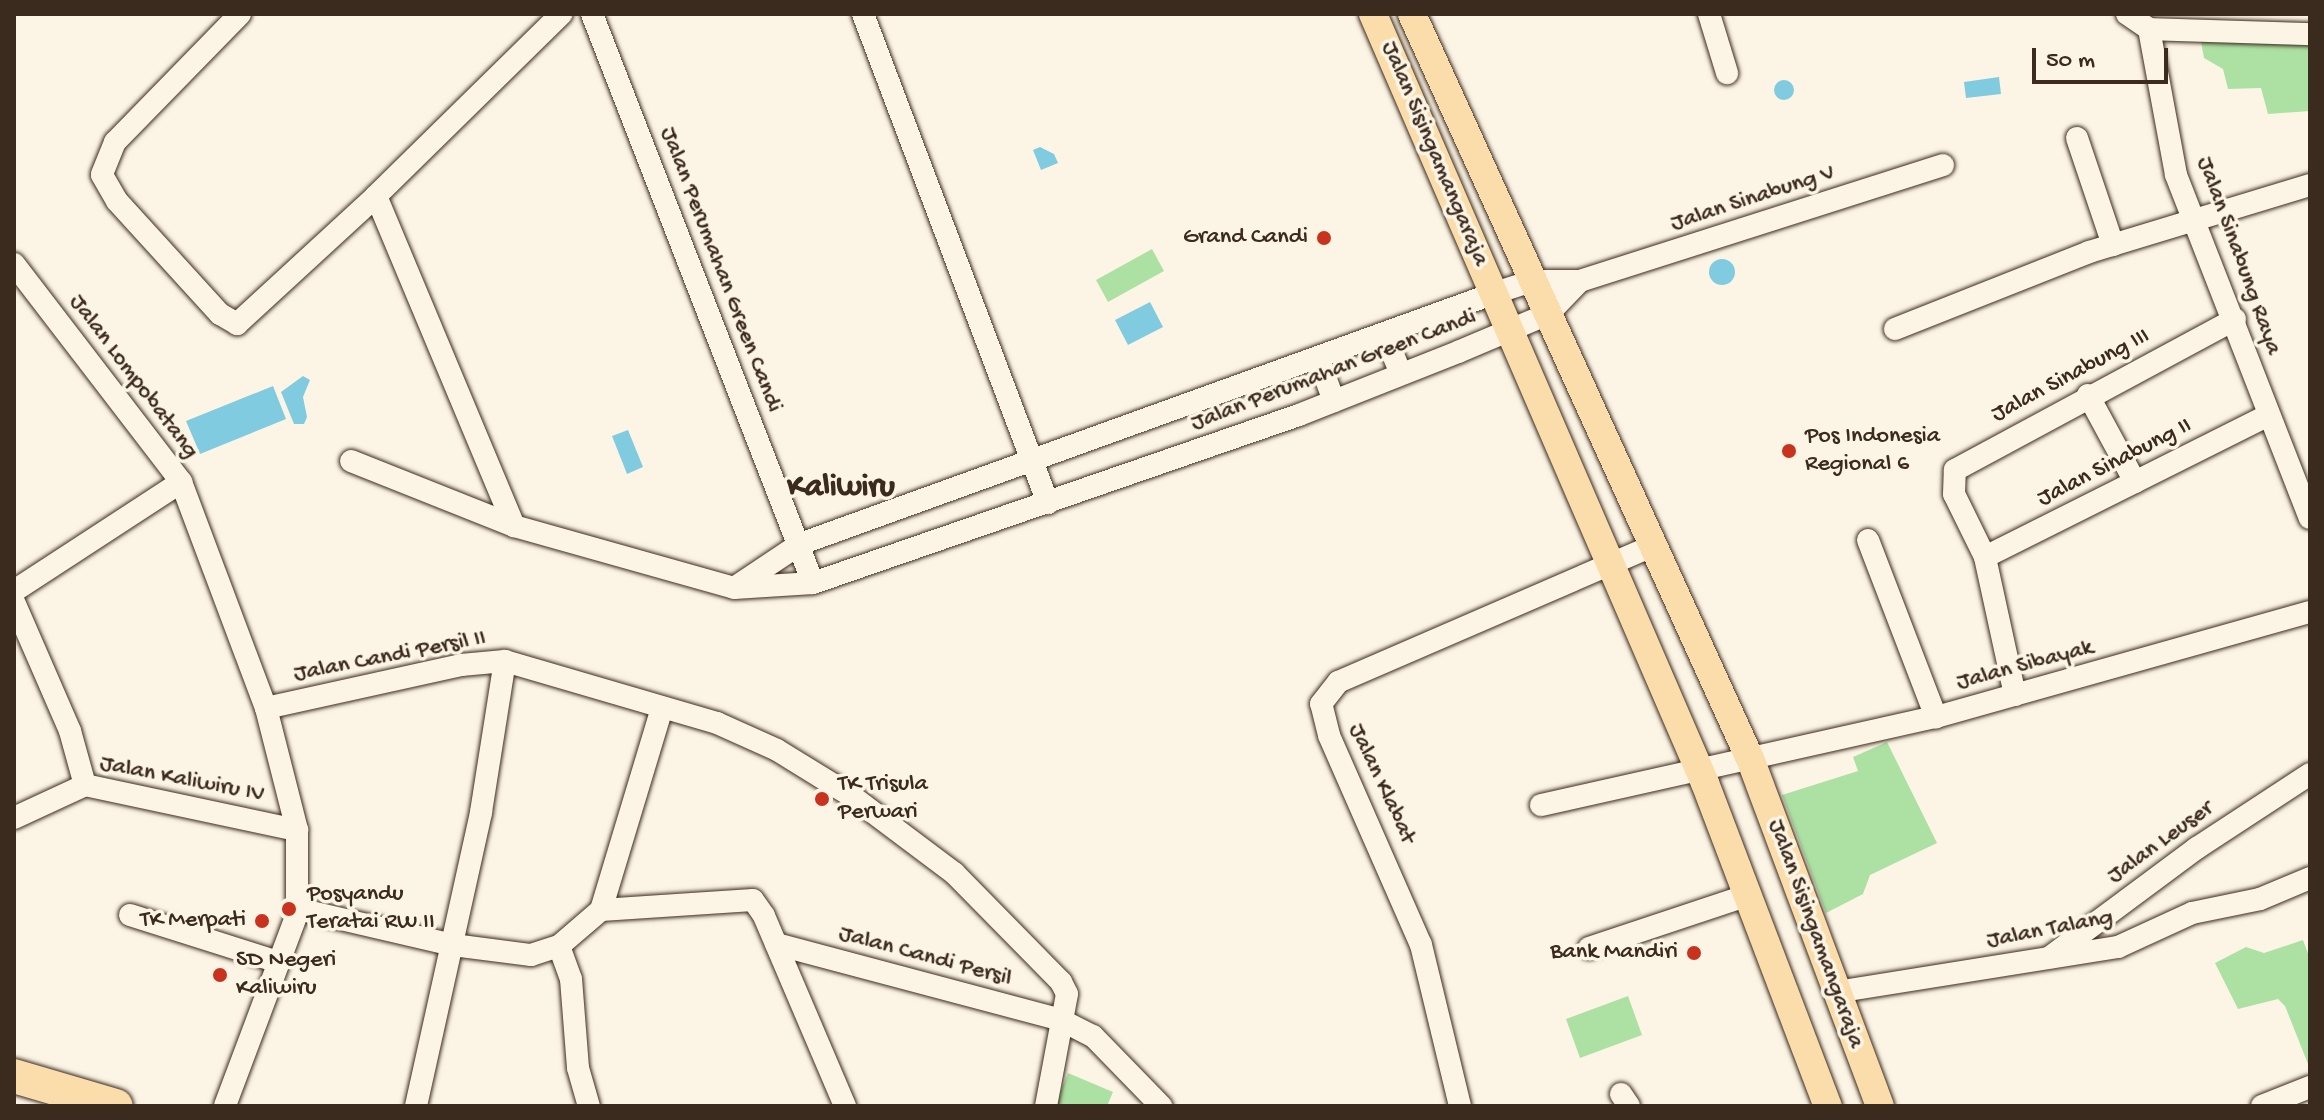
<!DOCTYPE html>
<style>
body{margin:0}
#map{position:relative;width:2324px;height:1120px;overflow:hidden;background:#fcf5e5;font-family:"Gochi Hand",sans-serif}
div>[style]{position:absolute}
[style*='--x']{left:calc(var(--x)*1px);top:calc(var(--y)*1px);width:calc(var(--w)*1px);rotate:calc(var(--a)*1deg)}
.green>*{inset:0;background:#ade1a3}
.water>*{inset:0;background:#80cbdf}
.round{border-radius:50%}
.roads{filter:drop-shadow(0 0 2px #3b2a1e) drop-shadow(0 0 2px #3b2a1e)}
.minor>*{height:22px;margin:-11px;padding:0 11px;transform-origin:11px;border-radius:11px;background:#fcf5e5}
.major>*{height:28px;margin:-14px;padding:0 14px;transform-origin:14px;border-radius:14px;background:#faddab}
.highway>*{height:34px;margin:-17px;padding:0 17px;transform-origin:17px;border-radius:17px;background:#faddab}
.dots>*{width:22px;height:22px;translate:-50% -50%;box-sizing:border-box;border:4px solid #fcf5e5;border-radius:50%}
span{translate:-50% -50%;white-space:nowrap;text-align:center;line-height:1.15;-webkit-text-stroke:7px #fcf5e5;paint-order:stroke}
.street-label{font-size:24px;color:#3b2a1e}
.poi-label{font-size:24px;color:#3b2a1e}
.right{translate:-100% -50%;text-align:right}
.left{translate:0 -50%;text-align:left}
.district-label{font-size:32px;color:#3b2a1e;font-weight:700}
.frame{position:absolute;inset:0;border:16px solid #3b2a1e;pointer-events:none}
.scale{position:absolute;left:2032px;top:48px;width:136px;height:36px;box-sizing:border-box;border:4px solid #3b2a1e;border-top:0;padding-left:10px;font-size:24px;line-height:28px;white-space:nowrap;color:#3b2a1e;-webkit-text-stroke:6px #fcf5e5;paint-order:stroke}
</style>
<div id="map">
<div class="green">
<div style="clip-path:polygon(2200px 36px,2310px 46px,2310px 111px,2268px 114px,2261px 88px,2228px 89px,2223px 69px,2204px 58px)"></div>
<div style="clip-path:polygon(1152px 249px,1164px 271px,1108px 302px,1096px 280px)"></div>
<div style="clip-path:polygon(1887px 742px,1937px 843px,1870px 875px,1863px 894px,1826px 913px,1782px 795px,1858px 771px,1853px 757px)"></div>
<div style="clip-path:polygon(2303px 940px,2310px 959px,2310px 1069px,2285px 1006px,2278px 999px,2238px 1009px,2215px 963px,2246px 947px,2264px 953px)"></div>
<div style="clip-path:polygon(1628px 996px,1642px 1035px,1580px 1058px,1566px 1019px)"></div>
<div style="clip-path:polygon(1068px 1073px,1113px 1092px,1107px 1106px,1055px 1105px)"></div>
</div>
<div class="water">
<div style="clip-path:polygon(1999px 77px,2001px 94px,1966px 98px,1964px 82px)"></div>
<div class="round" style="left:1774px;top:80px;width:20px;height:20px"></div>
<div style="clip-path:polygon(1040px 147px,1054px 154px,1058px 163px,1041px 170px,1033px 150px)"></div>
<div class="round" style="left:1709px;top:259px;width:26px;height:26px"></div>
<div style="clip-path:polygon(1150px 302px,1163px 327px,1128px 345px,1115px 320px)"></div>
<div style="clip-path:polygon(303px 376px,310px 380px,303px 397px,307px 417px,304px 424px,294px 424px,281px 392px)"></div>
<div style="clip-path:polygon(273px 386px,286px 419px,200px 454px,186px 421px)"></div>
<div style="clip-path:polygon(628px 430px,643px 467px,627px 474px,612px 436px)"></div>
</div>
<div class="roads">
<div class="minor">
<div style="--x:240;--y:14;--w:179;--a:134.3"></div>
<div style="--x:115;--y:142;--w:35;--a:112"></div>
<div style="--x:102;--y:175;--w:30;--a:60"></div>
<div style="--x:117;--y:201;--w:153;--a:47.7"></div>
<div style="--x:220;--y:314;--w:20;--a:30"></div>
<div style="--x:237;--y:324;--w:189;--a:-42.6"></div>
<div style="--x:376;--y:196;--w:260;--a:-44.5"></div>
<div style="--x:592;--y:14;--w:610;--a:68.77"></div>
<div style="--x:863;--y:14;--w:523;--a:69.28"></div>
<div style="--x:1709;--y:14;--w:62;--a:73"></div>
<div style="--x:2127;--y:14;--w:27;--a:34"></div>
<div style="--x:2149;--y:29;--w:148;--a:79.5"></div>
<div style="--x:2176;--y:175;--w:368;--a:68.7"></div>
<div style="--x:2149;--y:29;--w:161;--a:1.8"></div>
<div style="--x:2077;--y:138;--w:113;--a:71.4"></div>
<div style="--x:376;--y:196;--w:358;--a:67.3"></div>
<div style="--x:14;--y:264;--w:275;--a:52.5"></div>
<div style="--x:181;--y:482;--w:241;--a:69.4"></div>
<div style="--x:266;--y:708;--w:126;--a:75.7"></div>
<div style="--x:297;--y:830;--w:84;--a:90"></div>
<div style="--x:297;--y:914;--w:205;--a:110.6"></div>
<div style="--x:1895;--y:329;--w:209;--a:-21.6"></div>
<div style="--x:2089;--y:252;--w:231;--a:-16.9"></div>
<div style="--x:1385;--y:335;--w:42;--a:67.7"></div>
<div style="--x:1318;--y:358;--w:46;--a:69.6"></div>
<div style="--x:2088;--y:395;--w:99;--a:61.6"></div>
<div style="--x:351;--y:461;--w:175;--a:21.7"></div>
<div style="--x:514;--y:526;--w:229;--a:15.7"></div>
<div style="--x:734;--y:588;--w:79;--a:-3.6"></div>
<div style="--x:813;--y:583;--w:514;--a:-19.07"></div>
<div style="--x:1299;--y:415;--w:171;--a:-21.6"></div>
<div style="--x:1458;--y:352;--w:98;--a:-22.9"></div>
<div style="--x:1548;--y:314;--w:46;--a:-45.9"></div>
<div style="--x:1868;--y:540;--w:190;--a:69"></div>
<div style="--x:1985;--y:557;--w:317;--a:-26.6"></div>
<div style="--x:737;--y:586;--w:76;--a:-33.7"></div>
<div style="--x:800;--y:544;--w:739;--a:-19.86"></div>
<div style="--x:1495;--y:293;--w:40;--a:-18"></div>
<div style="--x:1533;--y:281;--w:47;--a:0"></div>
<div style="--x:1580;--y:281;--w:381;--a:-17.7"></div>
<div style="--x:14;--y:591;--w:199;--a:-33.1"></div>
<div style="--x:14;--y:602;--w:141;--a:66.5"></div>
<div style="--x:70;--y:731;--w:56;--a:74.5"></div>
<div style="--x:2015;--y:695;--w:141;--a:-102.3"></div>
<div style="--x:1985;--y:557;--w:70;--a:-116.2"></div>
<div style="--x:1954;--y:494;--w:24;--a:-88"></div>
<div style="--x:1955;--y:470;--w:318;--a:-28.3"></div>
<div style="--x:266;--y:708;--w:200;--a:-12.4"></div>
<div style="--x:461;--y:665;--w:44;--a:-5.2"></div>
<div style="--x:505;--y:661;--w:221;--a:16.3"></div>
<div style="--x:717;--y:723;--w:66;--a:24.2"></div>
<div style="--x:777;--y:750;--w:86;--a:31.7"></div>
<div style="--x:850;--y:795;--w:130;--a:36.9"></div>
<div style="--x:954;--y:873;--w:153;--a:45.5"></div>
<div style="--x:1061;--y:982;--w:13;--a:63"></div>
<div style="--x:1067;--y:994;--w:114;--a:100.6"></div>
<div style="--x:1541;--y:805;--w:405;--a:-12.6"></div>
<div style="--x:1936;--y:717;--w:388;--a:-15.7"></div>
<div style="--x:14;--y:818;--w:78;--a:-24.9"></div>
<div style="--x:85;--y:785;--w:217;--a:12"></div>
<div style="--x:298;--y:909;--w:159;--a:13.1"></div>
<div style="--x:453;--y:945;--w:79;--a:7.3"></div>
<div style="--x:531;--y:955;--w:29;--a:-18"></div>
<div style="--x:559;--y:946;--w:55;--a:-40.6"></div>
<div style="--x:601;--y:910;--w:211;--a:-73.2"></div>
<div style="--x:601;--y:910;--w:152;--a:-3.8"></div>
<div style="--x:753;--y:900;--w:19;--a:55"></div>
<div style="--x:764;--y:916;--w:207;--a:66.9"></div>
<div style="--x:130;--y:915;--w:155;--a:17.6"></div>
<div style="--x:776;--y:944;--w:295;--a:14.9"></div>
<div style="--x:1061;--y:1020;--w:36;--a:27"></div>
<div style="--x:1093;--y:1036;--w:98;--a:45.8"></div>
<div style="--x:559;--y:946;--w:35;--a:70"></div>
<div style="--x:571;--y:979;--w:89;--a:85.5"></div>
<div style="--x:578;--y:1068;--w:40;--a:74"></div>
<div style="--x:1589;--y:948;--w:168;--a:-18.4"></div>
<div style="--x:2050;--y:957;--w:183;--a:-36.6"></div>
<div style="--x:2197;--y:848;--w:135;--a:-33.2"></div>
<div style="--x:1836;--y:992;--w:286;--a:-9.1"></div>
<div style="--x:2118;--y:947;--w:81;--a:-24.7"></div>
<div style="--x:2192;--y:913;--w:69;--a:-11.6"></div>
<div style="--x:2260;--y:899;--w:54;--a:-22.8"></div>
<div style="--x:1621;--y:1094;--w:14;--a:56"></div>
<div style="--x:416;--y:1106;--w:301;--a:-77.5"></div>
<div style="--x:481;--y:812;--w:153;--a:-81"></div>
<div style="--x:1460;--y:1106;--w:166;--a:-103.6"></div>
<div style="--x:1421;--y:945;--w:229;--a:-113.7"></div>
<div style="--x:1329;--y:735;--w:32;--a:-104"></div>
<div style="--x:1321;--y:704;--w:28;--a:-52"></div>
<div style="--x:1338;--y:682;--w:345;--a:-23.4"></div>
<div style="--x:2262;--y:1106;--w:52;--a:-21.6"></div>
</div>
<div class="major">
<div style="--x:1373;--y:14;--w:838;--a:66.65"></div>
<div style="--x:1705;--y:783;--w:346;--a:69.2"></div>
<div style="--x:1412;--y:14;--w:820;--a:65.59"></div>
<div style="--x:1751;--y:761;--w:368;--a:69.5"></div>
</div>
<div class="highway">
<div style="--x:14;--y:1076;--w:106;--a:16.4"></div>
</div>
</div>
<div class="dots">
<div style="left:1324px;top:238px;background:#c8321e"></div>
<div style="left:1789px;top:451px;background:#c8321e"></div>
<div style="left:822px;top:799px;background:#c8321e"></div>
<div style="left:289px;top:909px;background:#c8321e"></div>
<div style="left:262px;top:921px;background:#c8321e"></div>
<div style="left:1694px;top:953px;background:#c8321e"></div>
<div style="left:220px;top:975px;background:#c8321e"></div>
</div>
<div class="street-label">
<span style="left:1434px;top:154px;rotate:67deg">Jalan Sisingamangaraja</span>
<span style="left:1753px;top:199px;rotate:-18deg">Jalan Sinabung V</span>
<span style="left:2238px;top:256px;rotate:70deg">Jalan Sinabung Raya</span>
<span style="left:720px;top:270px;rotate:69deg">Jalan Perumahan Green Candi</span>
<span style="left:1334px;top:371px;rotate:-21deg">Jalan Perumahan Green Candi</span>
<span style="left:2071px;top:376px;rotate:-28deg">Jalan Sinabung III</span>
<span style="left:133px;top:377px;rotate:53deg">Jalan Lompobatang</span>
<span style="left:2115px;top:463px;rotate:-27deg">Jalan Sinabung II</span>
<span style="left:390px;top:657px;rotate:-11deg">Jalan Candi Persil II</span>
<span style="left:2025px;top:666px;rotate:-15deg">Jalan Sibayak</span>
<span style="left:182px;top:780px;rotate:11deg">Jalan Kaliwiru IV</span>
<span style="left:1381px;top:784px;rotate:65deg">Jalan Klabat</span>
<span style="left:2161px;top:843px;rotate:-36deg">Jalan Leuser</span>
<span style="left:2050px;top:930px;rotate:-11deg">Jalan Talang</span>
<span style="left:1815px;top:934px;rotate:70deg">Jalan Sisingamangaraja</span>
<span style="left:925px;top:957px;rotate:15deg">Jalan Candi Persil</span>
</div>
<div class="poi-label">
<span class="right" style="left:1308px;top:238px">Grand Candi</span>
<span class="left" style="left:1805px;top:451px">Pos Indonesia<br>Regional 6</span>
<span class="left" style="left:838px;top:799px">TK Trisula<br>Perwari</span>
<span class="left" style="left:307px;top:909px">Posyandu<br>Teratai RW II</span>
<span class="right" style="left:246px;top:921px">TK Merpati</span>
<span class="right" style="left:1678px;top:953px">Bank Mandiri</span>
<span class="left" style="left:236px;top:975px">SD Negeri<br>Kaliwiru</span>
</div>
<div class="district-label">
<span style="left:841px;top:488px">Kaliwiru</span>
</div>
<div class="frame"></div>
<div class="scale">50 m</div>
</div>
